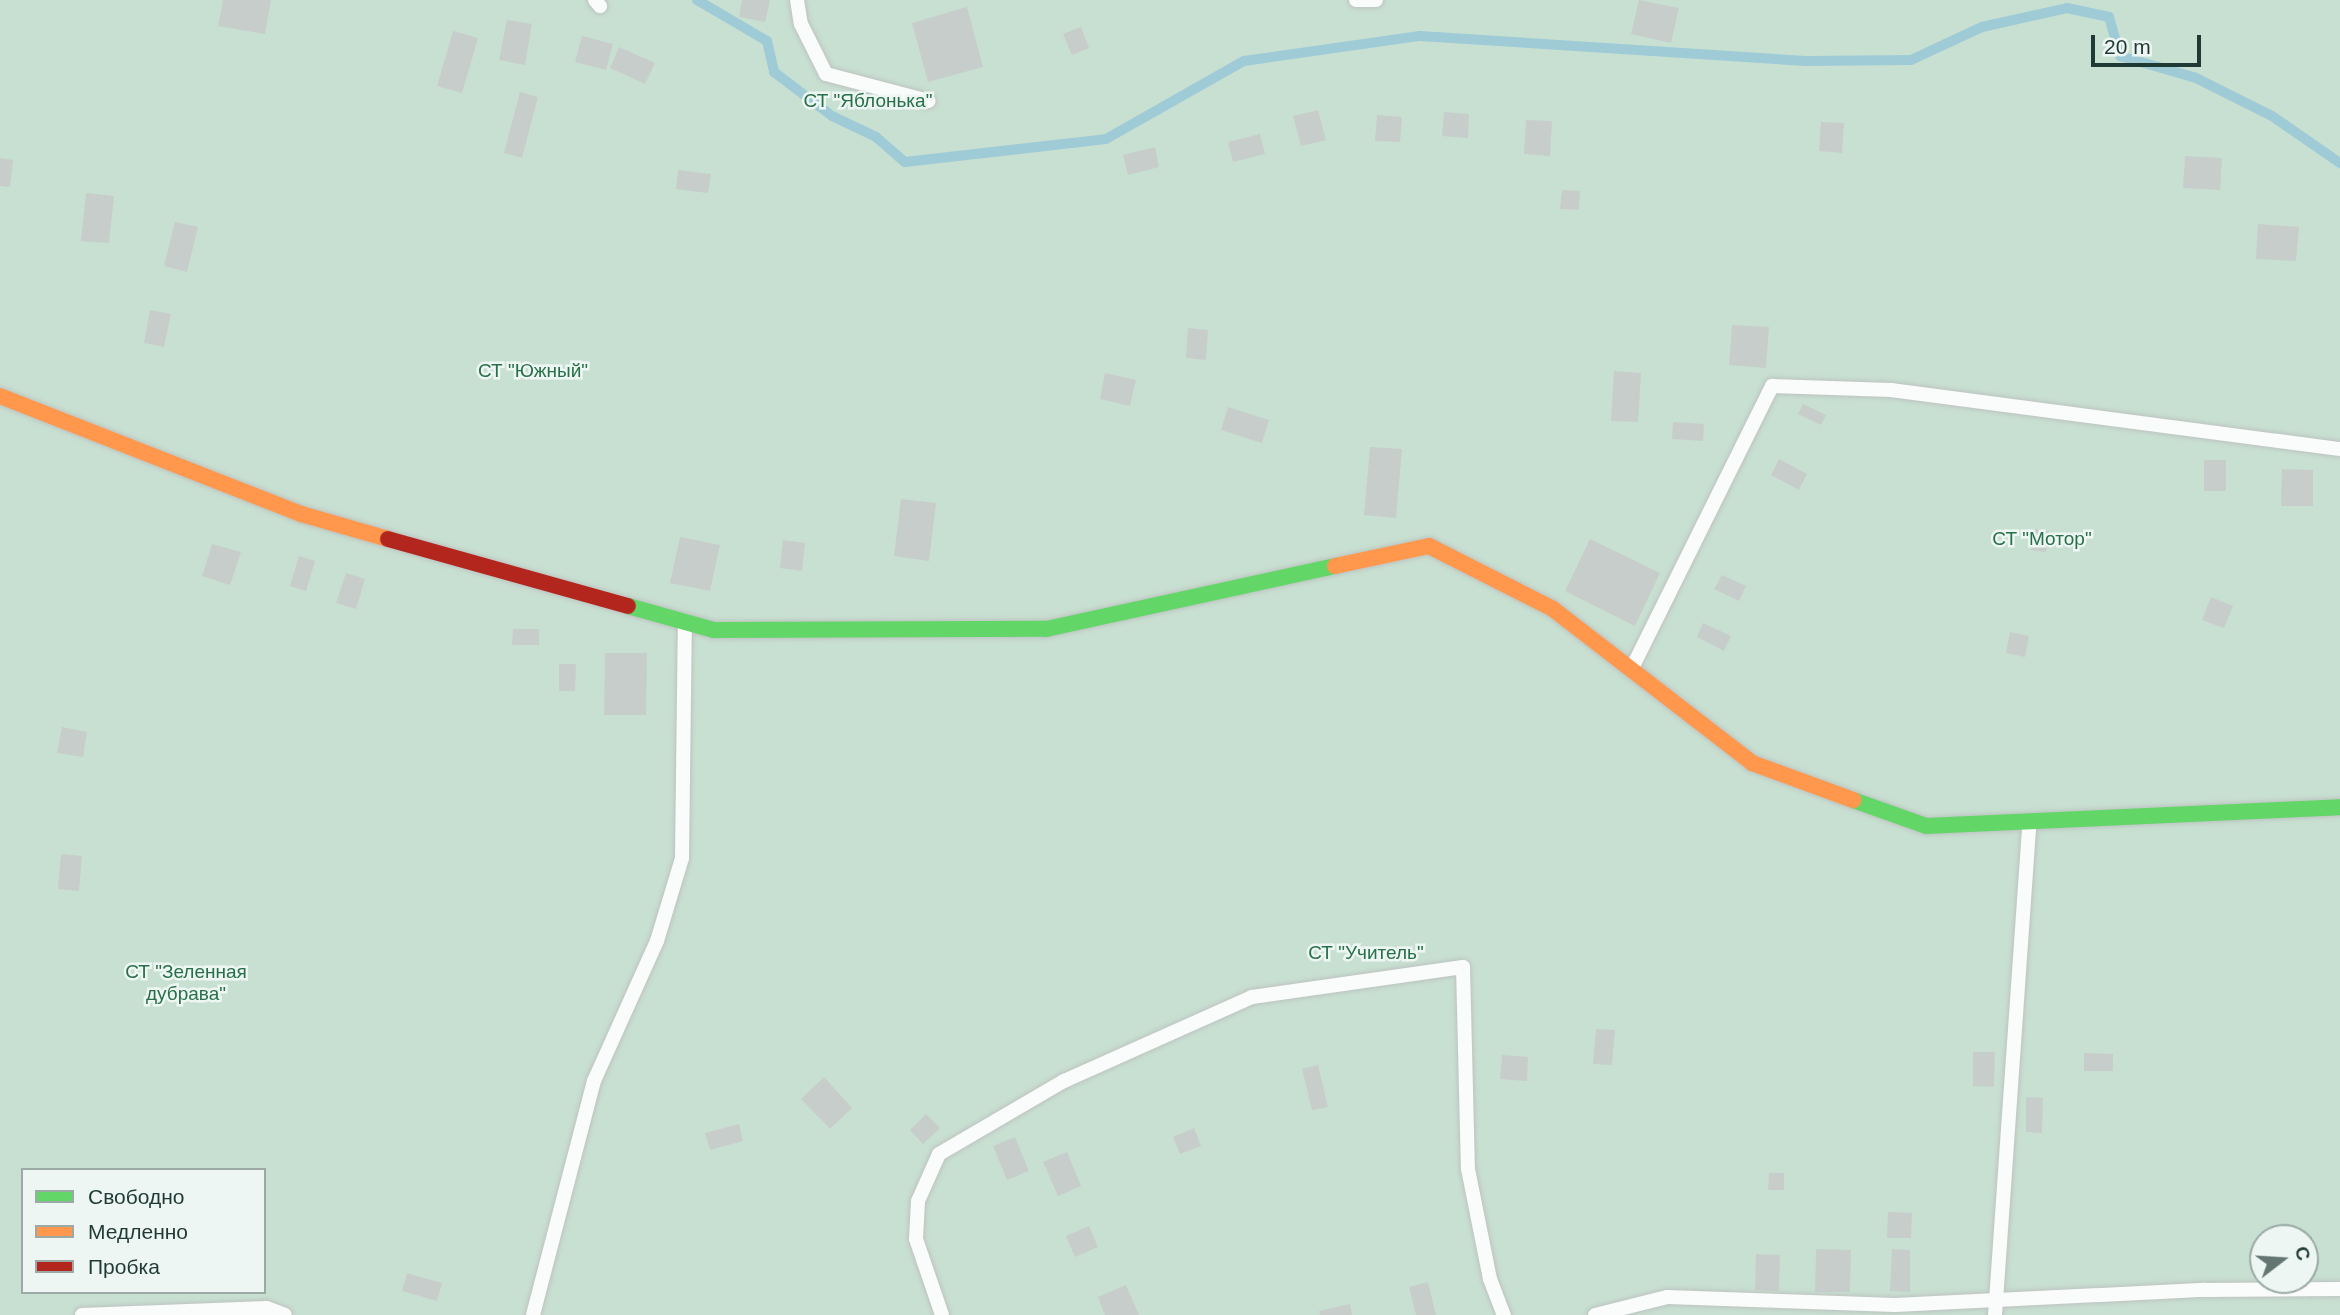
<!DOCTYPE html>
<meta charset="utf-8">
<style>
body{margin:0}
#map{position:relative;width:2340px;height:1315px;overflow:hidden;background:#e0e6e4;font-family:Helvetica,sans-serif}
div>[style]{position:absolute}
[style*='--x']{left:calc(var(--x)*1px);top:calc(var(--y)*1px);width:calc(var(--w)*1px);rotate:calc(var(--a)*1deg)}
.green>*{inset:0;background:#c8e0d1}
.stream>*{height:10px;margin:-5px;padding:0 5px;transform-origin:5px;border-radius:5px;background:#9fcbd7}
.building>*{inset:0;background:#c7cdcb}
.roads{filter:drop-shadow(0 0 2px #bdc3c1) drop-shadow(0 0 2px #bdc3c1)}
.lane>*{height:14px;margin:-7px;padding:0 7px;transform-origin:7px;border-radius:7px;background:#fafbfb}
.fast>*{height:16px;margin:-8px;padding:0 8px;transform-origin:8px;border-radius:8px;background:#63d668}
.slow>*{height:16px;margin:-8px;padding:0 8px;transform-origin:8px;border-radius:8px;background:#ff974d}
.jam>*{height:16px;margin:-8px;padding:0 8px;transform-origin:8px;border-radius:8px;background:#b3261e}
span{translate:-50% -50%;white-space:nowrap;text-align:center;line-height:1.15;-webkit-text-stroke:5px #edf6f2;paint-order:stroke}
.park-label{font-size:19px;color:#287049}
.legend{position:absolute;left:21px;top:1168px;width:245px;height:126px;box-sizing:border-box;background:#edf6f2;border:2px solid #9baaa6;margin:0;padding:9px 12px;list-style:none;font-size:21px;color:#1f3934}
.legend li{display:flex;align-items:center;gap:14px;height:35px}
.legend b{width:35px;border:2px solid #9baaa6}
.north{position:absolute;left:2249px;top:1224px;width:70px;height:70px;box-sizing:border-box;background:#edf6f2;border:2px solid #9baaa6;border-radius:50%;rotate:73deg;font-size:19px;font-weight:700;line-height:28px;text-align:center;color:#1f3934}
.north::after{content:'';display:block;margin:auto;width:24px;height:32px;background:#637672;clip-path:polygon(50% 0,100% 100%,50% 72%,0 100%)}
.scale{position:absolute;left:2091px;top:35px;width:110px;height:32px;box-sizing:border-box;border:4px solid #1f3934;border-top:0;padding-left:9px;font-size:21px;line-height:24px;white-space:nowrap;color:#1f3934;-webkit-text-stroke:5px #edf6f2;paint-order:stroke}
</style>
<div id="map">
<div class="green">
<div style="clip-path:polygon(evenodd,0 0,2340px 0,2340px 1315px,0 1315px,0 0,23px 1170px,264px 1170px,264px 1292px,23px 1292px,23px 1170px,0 0,2263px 1238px,2305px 1238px,2305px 1280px,2263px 1280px,2263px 1238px)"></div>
</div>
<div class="stream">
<div style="--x:697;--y:0;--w:81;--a:30.4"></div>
<div style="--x:767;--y:41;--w:32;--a:77"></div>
<div style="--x:774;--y:72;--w:73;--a:37.2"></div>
<div style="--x:832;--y:116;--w:49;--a:25.5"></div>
<div style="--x:876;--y:137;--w:38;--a:41"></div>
<div style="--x:905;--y:162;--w:202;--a:-6.5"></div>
<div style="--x:1106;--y:139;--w:159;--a:-29.5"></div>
<div style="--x:1244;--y:61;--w:178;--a:-8.1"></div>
<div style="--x:1420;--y:36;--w:386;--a:3.7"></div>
<div style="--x:1805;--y:61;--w:106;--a:-0.5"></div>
<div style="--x:1911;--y:60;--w:78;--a:-24.9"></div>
<div style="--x:1982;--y:27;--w:87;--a:-12.6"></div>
<div style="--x:2067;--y:8;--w:43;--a:12.1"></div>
<div style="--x:2109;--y:17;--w:41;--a:74.2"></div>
<div style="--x:2120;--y:56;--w:79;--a:16.1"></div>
<div style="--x:2196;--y:78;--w:85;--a:26.6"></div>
<div style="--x:2272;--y:116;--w:83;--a:34.7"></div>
</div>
<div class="building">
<div style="clip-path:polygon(223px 0,271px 0,265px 34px,218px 26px)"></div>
<div style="clip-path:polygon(742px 0,770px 0,765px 22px,739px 17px)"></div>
<div style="clip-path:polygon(1639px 0,1679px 8px,1671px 43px,1631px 34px)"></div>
<div style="clip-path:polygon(967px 7px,983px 67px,928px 82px,912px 23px)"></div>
<div style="clip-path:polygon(507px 20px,532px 24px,525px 65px,499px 60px)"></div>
<div style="clip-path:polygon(1081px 27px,1089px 48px,1072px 55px,1063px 34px)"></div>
<div style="clip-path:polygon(453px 31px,478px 38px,462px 93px,437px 86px)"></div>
<div style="clip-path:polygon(582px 36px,613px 44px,606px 70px,575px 62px)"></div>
<div style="clip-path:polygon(619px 47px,655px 63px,645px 84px,610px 68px)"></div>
<div style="clip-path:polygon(520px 92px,538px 97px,522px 158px,504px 153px)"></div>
<div style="clip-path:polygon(1318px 110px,1326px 140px,1301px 146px,1293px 116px)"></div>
<div style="clip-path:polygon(1444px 112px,1469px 114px,1468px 138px,1442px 136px)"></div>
<div style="clip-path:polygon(1377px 115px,1402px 117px,1400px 142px,1375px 141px)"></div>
<div style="clip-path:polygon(1526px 120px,1552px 121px,1550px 156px,1524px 154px)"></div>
<div style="clip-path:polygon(1821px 122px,1844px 123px,1842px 153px,1819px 151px)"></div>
<div style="clip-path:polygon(1260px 134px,1265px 154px,1233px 162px,1228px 142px)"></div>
<div style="clip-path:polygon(1155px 147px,1159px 167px,1128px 175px,1123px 155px)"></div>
<div style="clip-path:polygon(2185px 156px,2222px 158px,2220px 190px,2183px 188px)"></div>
<div style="clip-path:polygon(0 158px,13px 160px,10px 187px,0 186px)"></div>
<div style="clip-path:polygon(678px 170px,711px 174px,708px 193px,676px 189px)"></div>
<div style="clip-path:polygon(1562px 190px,1580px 191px,1579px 210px,1560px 209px)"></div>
<div style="clip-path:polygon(86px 193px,114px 196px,109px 243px,81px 241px)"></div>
<div style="clip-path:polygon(175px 222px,198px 227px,187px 272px,164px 266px)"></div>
<div style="clip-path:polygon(2258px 224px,2299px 227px,2296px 261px,2256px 259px)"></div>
<div style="clip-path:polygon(150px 310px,171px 314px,164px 347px,144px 343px)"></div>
<div style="clip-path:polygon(1732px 325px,1769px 327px,1766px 368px,1729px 365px)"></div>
<div style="clip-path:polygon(1188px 328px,1208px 330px,1206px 360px,1186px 358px)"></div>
<div style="clip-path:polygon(1614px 371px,1641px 373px,1638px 422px,1611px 421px)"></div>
<div style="clip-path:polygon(1105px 373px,1136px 380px,1130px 406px,1100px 399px)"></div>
<div style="clip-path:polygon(1803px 404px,1826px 415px,1821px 425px,1798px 414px)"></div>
<div style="clip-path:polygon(1228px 407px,1269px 420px,1262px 443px,1221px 430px)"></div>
<div style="clip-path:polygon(1673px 422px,1704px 424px,1703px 441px,1672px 439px)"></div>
<div style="clip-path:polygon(1370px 447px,1402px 449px,1396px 518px,1364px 515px)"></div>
<div style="clip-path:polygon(1779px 459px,1807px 474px,1799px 490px,1771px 475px)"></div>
<div style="clip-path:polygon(2204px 460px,2226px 460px,2226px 491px,2204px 491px)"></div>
<div style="clip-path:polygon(2282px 469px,2313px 470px,2313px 506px,2281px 506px)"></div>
<div style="clip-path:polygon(901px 499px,936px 503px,929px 561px,894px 556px)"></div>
<div style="clip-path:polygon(2034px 529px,2049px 531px,2046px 552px,2031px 550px)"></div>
<div style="clip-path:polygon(680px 537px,720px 545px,710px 591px,670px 583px)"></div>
<div style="clip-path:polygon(1590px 539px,1660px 573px,1635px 626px,1565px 591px)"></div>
<div style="clip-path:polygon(783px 540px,805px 543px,802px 571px,780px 568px)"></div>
<div style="clip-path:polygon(212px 544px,241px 552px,230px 585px,202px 576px)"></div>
<div style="clip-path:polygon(299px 556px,315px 561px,306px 591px,290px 586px)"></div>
<div style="clip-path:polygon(346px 573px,365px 579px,356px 609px,336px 603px)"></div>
<div style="clip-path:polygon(1722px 575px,1746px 586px,1739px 601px,1714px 589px)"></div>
<div style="clip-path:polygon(2211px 597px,2233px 606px,2224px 628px,2202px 620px)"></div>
<div style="clip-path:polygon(1703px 623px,1731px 636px,1724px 651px,1697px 637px)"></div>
<div style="clip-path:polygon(513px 629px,539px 629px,539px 645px,512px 645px)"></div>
<div style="clip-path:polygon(2010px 632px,2029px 636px,2025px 657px,2006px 653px)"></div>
<div style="clip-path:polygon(605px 653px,647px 653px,646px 715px,604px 715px)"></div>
<div style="clip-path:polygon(559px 664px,576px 664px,575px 691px,559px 691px)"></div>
<div style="clip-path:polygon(62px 727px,87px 732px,83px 757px,57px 753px)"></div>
<div style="clip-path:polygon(61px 854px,82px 856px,79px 891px,58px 889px)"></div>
<div style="clip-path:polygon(1596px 1029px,1615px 1030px,1612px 1065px,1593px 1064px)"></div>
<div style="clip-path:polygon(1973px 1052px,1995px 1052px,1994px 1087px,1973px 1086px)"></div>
<div style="clip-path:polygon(2084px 1053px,2113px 1054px,2113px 1071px,2084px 1071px)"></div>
<div style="clip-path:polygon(1502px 1055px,1528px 1057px,1527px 1081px,1500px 1079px)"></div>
<div style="clip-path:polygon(1318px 1065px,1328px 1107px,1312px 1110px,1302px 1069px)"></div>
<div style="clip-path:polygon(824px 1077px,852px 1108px,830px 1129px,801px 1099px)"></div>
<div style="clip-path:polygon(2026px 1097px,2043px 1098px,2042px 1133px,2026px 1132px)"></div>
<div style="clip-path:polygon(926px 1114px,940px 1128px,923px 1144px,910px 1130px)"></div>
<div style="clip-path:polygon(739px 1124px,743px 1141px,710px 1150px,705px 1133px)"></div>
<div style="clip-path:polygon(1194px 1128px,1201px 1146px,1180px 1154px,1173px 1137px)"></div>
<div style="clip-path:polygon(1015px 1137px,1029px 1171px,1007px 1180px,993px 1146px)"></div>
<div style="clip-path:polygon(1067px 1152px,1081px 1186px,1058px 1196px,1043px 1162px)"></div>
<div style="clip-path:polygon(1769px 1173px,1784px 1173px,1784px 1190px,1768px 1190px)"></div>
<div style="clip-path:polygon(1888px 1212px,1912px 1213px,1911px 1238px,1887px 1238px)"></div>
<div style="clip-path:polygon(1089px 1226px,1098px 1247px,1075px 1257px,1066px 1236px)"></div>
<div style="clip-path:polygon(1816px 1249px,1851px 1250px,1850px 1292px,1815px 1292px)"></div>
<div style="clip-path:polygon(1892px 1249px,1910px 1250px,1910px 1292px,1890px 1291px)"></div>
<div style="clip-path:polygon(1756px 1254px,1780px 1255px,1779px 1291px,1755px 1290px)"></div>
<div style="clip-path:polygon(407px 1273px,442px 1283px,437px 1301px,402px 1291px)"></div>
<div style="clip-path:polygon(1428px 1282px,1436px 1315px,1416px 1315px,1409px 1287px)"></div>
<div style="clip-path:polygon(1126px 1285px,1139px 1315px,1105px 1315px,1098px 1297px)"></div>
<div style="clip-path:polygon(1350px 1304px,1352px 1315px,1320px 1315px,1319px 1311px)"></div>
</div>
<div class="roads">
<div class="lane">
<div style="--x:595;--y:0;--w:8;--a:50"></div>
<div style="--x:797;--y:0;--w:24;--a:81"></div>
<div style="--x:801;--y:24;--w:56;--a:63.4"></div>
<div style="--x:826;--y:74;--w:106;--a:14.7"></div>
<div style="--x:1356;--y:0;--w:20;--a:0"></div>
<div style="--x:1632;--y:668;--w:315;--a:-63.6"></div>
<div style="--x:1772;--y:386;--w:119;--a:1.9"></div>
<div style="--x:1891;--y:390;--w:453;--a:7.5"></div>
<div style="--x:82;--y:1315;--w:185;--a:-2.2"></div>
<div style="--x:267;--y:1308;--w:19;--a:21"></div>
<div style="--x:533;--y:1315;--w:242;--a:-75.4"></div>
<div style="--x:594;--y:1081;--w:154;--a:-65.8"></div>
<div style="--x:657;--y:941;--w:87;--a:-73.2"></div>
<div style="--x:682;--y:858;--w:234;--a:-89.3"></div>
<div style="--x:942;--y:1315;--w:80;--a:-108.9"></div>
<div style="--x:916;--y:1239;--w:38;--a:-87"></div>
<div style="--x:918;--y:1201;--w:51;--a:-65.9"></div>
<div style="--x:939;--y:1154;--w:145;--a:-30.3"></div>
<div style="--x:1064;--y:1081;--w:206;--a:-24.1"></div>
<div style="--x:1252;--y:997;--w:213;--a:-8.1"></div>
<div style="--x:1463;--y:967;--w:202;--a:88.6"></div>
<div style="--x:1468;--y:1169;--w:112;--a:78.7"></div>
<div style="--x:1490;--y:1279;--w:39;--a:69"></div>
<div style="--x:1595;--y:1315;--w:74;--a:-14"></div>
<div style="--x:1667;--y:1297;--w:228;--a:2"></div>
<div style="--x:1895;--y:1305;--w:310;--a:-2.8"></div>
<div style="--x:2205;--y:1290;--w:135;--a:-0.4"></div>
<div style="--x:1995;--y:1315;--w:492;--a:-86"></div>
</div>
<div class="fast">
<div style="--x:628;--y:606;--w:89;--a:15.6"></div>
<div style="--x:714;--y:630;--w:332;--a:-0.2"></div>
<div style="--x:1046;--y:629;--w:296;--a:-12.3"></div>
<div style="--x:1853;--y:800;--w:77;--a:19.6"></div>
<div style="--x:1926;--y:826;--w:414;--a:-2.6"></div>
</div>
<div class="slow">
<div style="--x:0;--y:396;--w:323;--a:21.4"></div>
<div style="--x:301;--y:514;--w:91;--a:16"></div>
<div style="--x:1335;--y:566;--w:96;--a:-12"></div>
<div style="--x:1429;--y:546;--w:139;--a:26.9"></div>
<div style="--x:1553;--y:609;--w:252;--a:37.7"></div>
<div style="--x:1752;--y:763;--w:108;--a:20.1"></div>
</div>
<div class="jam">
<div style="--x:388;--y:539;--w:249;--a:15.6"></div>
</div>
</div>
<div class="park-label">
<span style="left:868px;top:101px">СТ "Яблонька"</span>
<span style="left:533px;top:371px">СТ "Южный"</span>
<span style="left:2042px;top:539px">СТ "Мотор"</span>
<span style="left:1366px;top:953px">СТ "Учитель"</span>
<span style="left:186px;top:983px">СТ "Зеленная<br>дубрава"</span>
</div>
<ul class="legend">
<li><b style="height:9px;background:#63d668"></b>Свободно</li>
<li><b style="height:9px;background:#ff974d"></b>Медленно</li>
<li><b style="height:9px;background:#b3261e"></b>Пробка</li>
</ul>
<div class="north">С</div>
<div class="scale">20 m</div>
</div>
